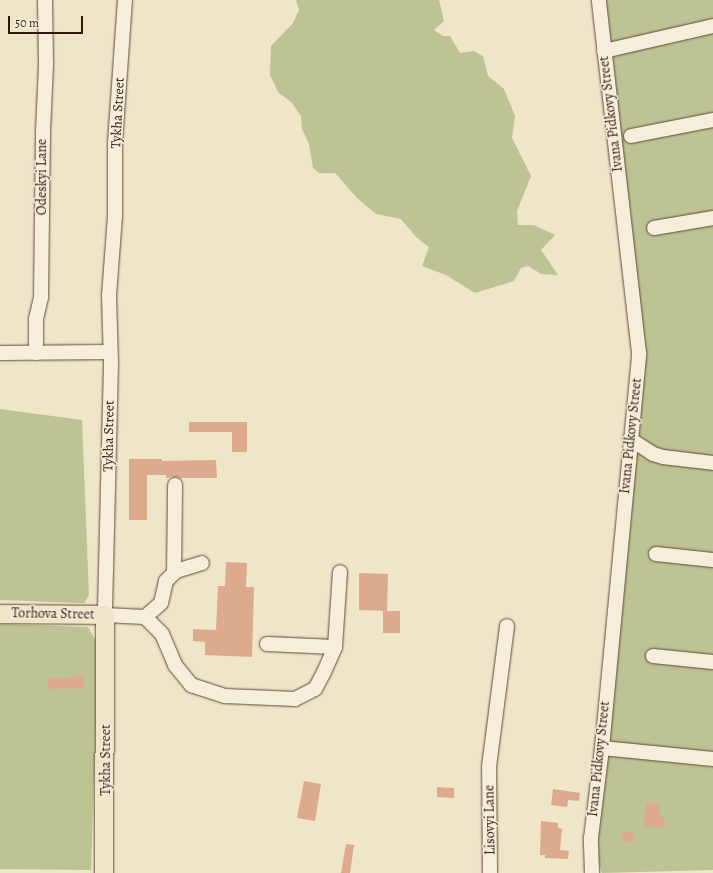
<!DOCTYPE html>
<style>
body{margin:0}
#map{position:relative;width:713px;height:873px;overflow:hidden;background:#efe5c8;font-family:Alegreya,serif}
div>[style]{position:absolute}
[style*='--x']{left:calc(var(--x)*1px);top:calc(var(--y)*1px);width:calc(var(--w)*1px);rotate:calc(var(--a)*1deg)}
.green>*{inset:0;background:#bdc393}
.building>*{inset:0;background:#ddaa8d}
.roads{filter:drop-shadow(0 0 1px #614a3c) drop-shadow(0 0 1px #614a3c)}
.minor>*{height:14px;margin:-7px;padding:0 7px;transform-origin:7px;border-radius:7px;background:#f5eedb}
.major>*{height:18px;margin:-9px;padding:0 9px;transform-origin:9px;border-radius:9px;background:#efe5c8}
span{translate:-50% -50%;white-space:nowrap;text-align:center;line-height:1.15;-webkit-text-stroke:3px #f5eedb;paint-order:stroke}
.street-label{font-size:14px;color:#32170d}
.scale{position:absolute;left:8px;top:16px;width:75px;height:18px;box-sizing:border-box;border:2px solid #32170d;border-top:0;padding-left:5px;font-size:12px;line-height:14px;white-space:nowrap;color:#32170d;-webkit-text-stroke:3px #f5eedb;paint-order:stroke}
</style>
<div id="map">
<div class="green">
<div style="clip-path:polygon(296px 0,439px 0,444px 21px,434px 30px,443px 36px,450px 36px,460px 53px,474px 51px,483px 56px,488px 76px,504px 89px,515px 116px,512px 138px,531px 176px,517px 211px,518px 225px,534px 225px,555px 235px,541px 250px,558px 275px,541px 274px,528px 266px,521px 268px,514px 281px,475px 293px,446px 275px,422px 266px,429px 247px,417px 238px,401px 219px,376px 214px,357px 198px,335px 173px,319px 173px,313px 168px,309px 144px,302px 129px,301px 116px,292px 103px,278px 92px,270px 75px,271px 46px,293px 23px,299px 10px)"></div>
<div style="clip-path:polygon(603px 0,713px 0,713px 870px,602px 873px,595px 850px,644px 355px)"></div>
<div style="clip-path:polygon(0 409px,82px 420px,89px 595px,84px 603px,0 600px)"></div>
<div style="clip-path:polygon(0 624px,88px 627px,97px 643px,97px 685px,91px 870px,0 869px)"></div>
</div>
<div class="building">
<div style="clip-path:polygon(189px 422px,247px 422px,247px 452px,232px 452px,232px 432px,189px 432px)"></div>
<div style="clip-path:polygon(129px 459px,162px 459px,162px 461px,216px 460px,217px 478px,180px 478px,175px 477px,166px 478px,166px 475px,147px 475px,147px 520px,129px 520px)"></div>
<div style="clip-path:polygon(226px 562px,247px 563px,246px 587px,254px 587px,252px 657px,205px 655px,205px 642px,193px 641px,193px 629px,216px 630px,218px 586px,225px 586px)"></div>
<div style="clip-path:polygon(359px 573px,388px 574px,387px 611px,359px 610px)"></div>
<div style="clip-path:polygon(383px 611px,400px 611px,400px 633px,383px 633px)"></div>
<div style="clip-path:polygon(79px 674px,83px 676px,84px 681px,84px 685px,82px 688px,48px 689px,48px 678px,70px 678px)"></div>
<div style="clip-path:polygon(304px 781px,321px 784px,315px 821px,297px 818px)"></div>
<div style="clip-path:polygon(437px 787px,454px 788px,454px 798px,437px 797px)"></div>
<div style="clip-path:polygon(553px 789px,580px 793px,579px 801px,568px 800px,567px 807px,551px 805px)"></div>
<div style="clip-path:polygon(646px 803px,660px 804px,659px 817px,664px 818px,663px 828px,643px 826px)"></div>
<div style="clip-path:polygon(541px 821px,558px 823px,558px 828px,562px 829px,560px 850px,569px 851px,568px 859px,545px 858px,545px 855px,540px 855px)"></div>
<div style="clip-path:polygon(623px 832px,634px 832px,633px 842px,622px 842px)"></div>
<div style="clip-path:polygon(346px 844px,354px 845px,350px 873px,341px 873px)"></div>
</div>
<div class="roads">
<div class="minor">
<div style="--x:125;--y:0;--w:143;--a:94"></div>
<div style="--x:115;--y:143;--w:73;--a:90"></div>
<div style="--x:115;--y:216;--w:79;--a:94.3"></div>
<div style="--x:109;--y:295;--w:69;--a:88.3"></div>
<div style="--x:111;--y:364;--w:251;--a:91.4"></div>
<div style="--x:105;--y:615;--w:40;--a:2.9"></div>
<div style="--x:145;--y:617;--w:24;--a:45"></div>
<div style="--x:162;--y:634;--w:34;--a:67"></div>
<div style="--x:175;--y:665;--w:26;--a:51"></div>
<div style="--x:191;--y:685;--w:36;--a:18"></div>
<div style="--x:225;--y:696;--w:70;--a:2.5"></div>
<div style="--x:295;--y:699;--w:22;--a:-27"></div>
<div style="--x:315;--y:689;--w:19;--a:-62"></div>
<div style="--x:324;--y:672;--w:27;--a:-66"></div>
<div style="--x:335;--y:647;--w:75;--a:-86.2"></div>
<div style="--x:604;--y:51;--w:112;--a:-12.9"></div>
<div style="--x:631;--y:136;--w:84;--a:-11"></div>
<div style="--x:654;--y:228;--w:60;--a:-9.6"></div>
<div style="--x:0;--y:353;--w:110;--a:-0.5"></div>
<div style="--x:36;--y:353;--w:34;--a:-90"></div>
<div style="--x:36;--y:319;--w:23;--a:-77"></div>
<div style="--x:41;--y:297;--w:166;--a:-89.3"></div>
<div style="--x:43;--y:131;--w:67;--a:-87.4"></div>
<div style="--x:46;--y:64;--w:64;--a:-90.9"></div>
<div style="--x:630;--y:439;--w:27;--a:33"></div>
<div style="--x:653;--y:454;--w:10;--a:17"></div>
<div style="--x:663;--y:457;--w:50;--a:6.8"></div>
<div style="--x:656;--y:554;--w:57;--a:6"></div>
<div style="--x:174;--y:573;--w:88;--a:-89.3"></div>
<div style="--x:145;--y:617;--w:21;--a:-41"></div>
<div style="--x:161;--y:603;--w:23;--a:-77"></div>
<div style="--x:166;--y:581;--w:14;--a:-45"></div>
<div style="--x:176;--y:571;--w:27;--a:-17"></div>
<div style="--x:267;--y:644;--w:68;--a:2.5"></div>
<div style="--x:653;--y:656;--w:60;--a:5.7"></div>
<div style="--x:602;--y:748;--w:112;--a:5.7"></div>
<div style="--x:490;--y:873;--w:106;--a:-90.5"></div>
<div style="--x:489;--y:767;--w:142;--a:-82.7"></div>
<div style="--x:592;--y:873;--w:35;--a:-92"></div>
<div style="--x:591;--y:838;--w:91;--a:-83"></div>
<div style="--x:602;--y:748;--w:397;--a:-84.6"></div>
<div style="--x:639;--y:353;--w:355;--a:-96.5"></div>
</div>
<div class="major">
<div style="--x:0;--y:614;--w:105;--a:0.5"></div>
<div style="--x:105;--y:615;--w:258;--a:90.2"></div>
</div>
</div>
<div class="street-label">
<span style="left:118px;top:113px;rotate:-87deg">Tykha Street</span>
<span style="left:611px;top:114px;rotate:-97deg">Ivana Pidkovy Street</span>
<span style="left:42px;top:177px;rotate:-90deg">Odeskyi Lane</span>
<span style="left:109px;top:436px;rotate:-89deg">Tykha Street</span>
<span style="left:631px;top:436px;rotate:-84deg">Ivana Pidkovy Street</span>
<span style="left:53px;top:614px;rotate:1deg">Torhova Street</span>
<span style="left:599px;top:759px;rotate:-84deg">Ivana Pidkovy Street</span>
<span style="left:106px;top:760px;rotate:-90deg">Tykha Street</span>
<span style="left:490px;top:820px;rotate:-91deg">Lisovyi Lane</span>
</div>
<div class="scale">50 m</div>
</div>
